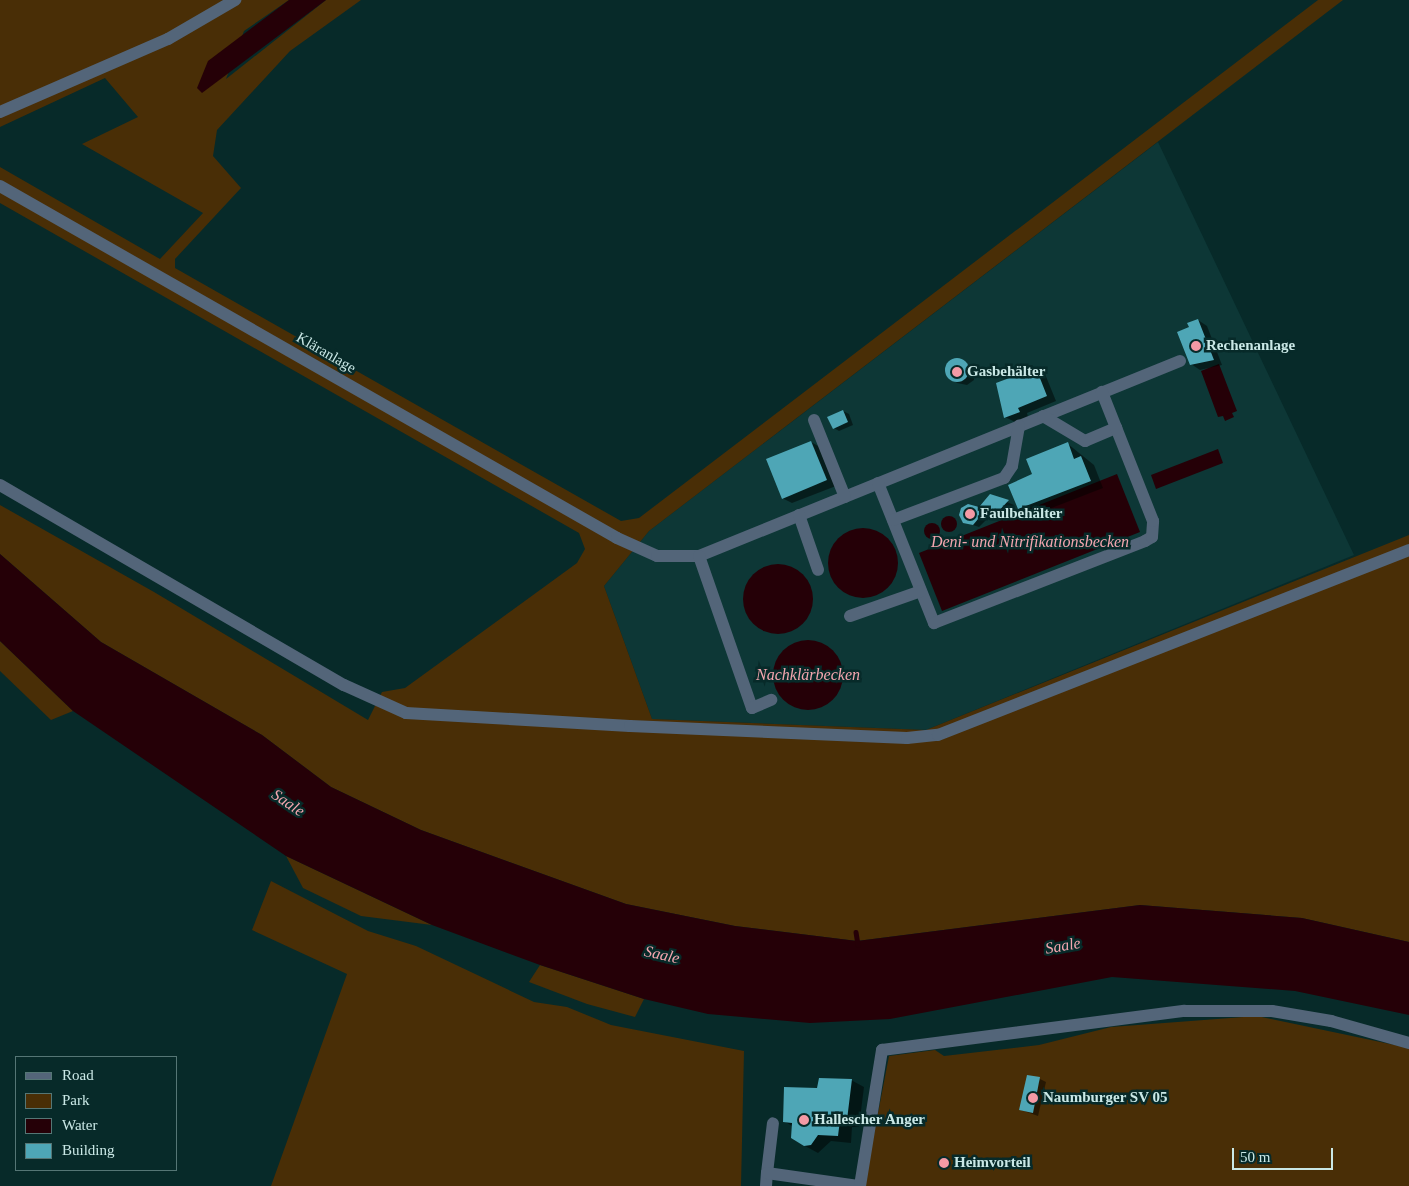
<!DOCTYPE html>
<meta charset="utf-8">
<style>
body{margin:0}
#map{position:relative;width:1409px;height:1186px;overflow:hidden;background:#072a29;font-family:Georgia,serif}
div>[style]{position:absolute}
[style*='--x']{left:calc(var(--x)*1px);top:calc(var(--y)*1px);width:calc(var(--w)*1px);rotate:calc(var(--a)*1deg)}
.built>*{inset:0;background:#0d3736}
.green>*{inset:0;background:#492e06}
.water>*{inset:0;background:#250007}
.round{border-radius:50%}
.shadow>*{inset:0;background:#0007}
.stream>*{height:4.5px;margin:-2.25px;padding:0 2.25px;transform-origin:2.25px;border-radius:2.25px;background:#250007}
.building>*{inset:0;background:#4ea6b6}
.minor>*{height:12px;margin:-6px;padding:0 6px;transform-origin:6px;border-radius:6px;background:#536579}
.dots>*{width:14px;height:14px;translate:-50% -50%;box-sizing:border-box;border:2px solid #072a29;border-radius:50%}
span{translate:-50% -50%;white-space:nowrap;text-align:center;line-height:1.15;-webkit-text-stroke:5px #072a29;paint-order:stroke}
.poi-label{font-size:15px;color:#cae8e6;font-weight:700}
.left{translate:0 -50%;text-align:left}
.street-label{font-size:15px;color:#cae8e6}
.water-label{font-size:16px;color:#f4a6af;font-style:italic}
.legend{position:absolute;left:15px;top:1056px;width:162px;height:115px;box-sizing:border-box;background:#072a29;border:1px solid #557675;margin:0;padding:6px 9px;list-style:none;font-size:15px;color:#cae8e6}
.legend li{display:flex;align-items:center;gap:10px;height:25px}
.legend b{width:25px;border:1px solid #557675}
.scale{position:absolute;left:1232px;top:1148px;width:101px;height:22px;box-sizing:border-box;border:2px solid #cae8e6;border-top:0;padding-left:6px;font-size:15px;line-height:18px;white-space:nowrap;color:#cae8e6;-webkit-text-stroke:4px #072a29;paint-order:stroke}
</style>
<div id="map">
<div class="built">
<div style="clip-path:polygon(1158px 142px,1354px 555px,926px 730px,652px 719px,604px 586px,649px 531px)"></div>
</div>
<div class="green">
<div style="clip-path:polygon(0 0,289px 0,244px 31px,226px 79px,326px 0,361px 0,290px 51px,217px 130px,213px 156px,241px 188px,175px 259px,175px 268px,621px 521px,639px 518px,1318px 0,1343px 0,649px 531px,604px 586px,652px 719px,926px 730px,1409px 535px,1409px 942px,1302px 918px,1140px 905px,857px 941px,735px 926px,626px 904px,421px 830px,331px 787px,262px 735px,101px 642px,0 554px,0 505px,154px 592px,368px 720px,382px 692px,405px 688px,577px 563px,585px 549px,579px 533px,0 203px,0 167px,160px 259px,203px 213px,82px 144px,138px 117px,105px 78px,0 127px)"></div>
<div style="clip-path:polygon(0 641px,73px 711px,51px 720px,0 671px)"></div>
<div style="clip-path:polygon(286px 856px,432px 925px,361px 916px,303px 888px)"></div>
<div style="clip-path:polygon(271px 881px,368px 931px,416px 946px,534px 1002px,567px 1007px,611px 1025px,744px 1051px,741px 1186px,271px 1186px,347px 974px,252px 930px)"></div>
<div style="clip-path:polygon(540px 965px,644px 999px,635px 1017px,587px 1004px,529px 982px)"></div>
<div style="clip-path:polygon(1257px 1016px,1409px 1048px,1409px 1186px,864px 1186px,889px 1056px,935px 1050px,944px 1056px,1039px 1045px,1111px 1027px)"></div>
</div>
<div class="water">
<div style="clip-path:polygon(289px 0,326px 0,202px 93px,197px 88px,208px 61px)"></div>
<div style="clip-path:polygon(1219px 364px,1237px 411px,1232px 413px,1234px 417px,1225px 421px,1223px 416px,1218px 417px,1201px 371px)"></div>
<div style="clip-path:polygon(1218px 449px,1223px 463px,1156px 489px,1151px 475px)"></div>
<div style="clip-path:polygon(1117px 474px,1140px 532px,942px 611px,919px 553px)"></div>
<div class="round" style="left:941px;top:516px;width:16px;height:16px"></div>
<div class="round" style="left:924px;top:523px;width:16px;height:16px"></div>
<div class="round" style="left:828px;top:528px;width:70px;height:70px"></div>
<div style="clip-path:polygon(0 554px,101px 642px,262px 735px,331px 787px,421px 830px,626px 904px,735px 926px,857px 941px,1140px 905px,1302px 918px,1409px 942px,1409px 1015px,1295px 991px,1112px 977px,890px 1019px,810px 1023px,708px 1014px,644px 999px,540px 965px,432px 925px,286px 856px,73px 711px,0 641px)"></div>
<div class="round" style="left:743px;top:564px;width:70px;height:70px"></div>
<div class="round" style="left:773px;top:640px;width:70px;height:70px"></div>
</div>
<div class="shadow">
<div style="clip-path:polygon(1198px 320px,1207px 326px,1222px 365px,1200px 370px,1191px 364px,1191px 328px)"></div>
<div style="clip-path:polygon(957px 359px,973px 368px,974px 380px,967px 385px,957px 383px,947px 374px,949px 364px)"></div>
<div style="clip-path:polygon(1036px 369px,1045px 374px,1056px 401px,1027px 413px,1028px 417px,1015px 422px,1005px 417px)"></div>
<div style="clip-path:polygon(843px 411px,849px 414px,853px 425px,839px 431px,834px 428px)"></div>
<div style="clip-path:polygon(811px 442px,820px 447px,836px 486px,792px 503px,782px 498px)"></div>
<div style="clip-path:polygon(1068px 444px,1094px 465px,1103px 488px,1031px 516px,1019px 508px)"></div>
<div style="clip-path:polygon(990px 495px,1014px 505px,1005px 515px,997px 518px,991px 515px,979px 527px,964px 522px)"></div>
<div style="clip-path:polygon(1040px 1079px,1046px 1082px,1038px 1116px,1021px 1110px)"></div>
<div style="clip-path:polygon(851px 1080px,864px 1087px,859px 1127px,852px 1127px,851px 1143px,831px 1141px,818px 1153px,794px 1140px,792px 1126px,784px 1121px,818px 1089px)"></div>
</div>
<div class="stream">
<div style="--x:856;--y:932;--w:13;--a:81"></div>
</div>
<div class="building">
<div style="clip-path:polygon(1198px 319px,1214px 360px,1190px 365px,1177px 332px,1189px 327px,1187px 323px)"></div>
<div class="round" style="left:945px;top:358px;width:24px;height:24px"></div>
<div style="clip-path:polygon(1036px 368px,1047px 396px,1018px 408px,1020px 412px,1004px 418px,996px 383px)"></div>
<div style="clip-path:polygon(843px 410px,848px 422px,833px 429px,827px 417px)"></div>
<div style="clip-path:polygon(811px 441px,827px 480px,782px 499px,766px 459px)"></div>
<div style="clip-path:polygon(1068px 442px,1074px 459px,1081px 456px,1091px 481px,1018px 509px,1008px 485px,1032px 474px,1026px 459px)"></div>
<div style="clip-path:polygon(990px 494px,1009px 500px,995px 515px,984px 512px,973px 525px,963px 523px,959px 515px,961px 508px,968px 504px,979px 507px)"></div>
<div style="clip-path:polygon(1027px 1075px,1040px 1077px,1033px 1113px,1019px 1110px)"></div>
<div style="clip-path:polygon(819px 1078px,852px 1079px,847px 1120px,840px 1120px,838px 1136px,818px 1135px,811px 1145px,804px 1146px,791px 1138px,792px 1123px,783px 1122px,784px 1087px,817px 1088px)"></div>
</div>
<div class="minor">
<div style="--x:0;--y:112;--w:183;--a:-23.5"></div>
<div style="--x:168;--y:39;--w:78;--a:-30.2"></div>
<div style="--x:0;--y:186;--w:710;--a:29.7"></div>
<div style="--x:617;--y:538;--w:44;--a:24.2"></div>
<div style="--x:657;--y:556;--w:42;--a:0"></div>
<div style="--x:699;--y:556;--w:519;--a:-22.07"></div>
<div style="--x:1043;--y:416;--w:49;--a:30.8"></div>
<div style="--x:1085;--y:441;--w:34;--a:-23"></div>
<div style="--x:814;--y:420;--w:83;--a:68.1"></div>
<div style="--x:878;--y:483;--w:151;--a:68.2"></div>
<div style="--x:934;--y:623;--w:226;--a:-21.2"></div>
<div style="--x:1145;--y:541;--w:8;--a:-30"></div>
<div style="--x:1152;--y:537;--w:16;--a:-86"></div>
<div style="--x:1153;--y:521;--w:139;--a:-111.6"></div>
<div style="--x:0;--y:485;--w:398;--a:30.2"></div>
<div style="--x:344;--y:685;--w:68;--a:24.3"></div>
<div style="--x:406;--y:713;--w:224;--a:3.3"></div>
<div style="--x:630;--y:726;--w:277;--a:2.5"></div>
<div style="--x:907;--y:738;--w:31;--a:-6"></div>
<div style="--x:938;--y:735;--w:506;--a:-21.44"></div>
<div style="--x:799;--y:515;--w:58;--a:70.9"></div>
<div style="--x:893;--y:520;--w:119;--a:-20.7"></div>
<div style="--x:1004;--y:478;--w:14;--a:-56"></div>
<div style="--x:1012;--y:466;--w:41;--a:-80.1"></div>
<div style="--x:699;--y:556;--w:161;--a:70.8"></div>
<div style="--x:752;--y:708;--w:21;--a:-23"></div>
<div style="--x:850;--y:616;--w:75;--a:-19.4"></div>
<div style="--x:767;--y:1173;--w:50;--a:-83.2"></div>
<div style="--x:766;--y:1186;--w:13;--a:-86"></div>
<div style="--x:767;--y:1173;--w:92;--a:8.1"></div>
<div style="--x:860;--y:1186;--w:138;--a:-80.8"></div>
<div style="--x:882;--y:1050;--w:305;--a:-7.4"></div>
<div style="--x:1184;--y:1011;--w:88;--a:0"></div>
<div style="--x:1272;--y:1011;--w:60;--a:9.6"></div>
<div style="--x:1331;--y:1021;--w:81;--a:15.8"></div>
</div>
<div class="dots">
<div style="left:1196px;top:346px;background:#f49aa5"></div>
<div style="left:957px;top:372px;background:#f49aa5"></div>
<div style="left:970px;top:514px;background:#f49aa5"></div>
<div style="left:1033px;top:1098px;background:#f49aa5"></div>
<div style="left:804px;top:1120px;background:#f49aa5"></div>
<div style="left:944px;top:1163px;background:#f49aa5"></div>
</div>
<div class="poi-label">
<span class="left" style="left:1206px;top:346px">Rechenanlage</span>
<span class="left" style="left:967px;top:372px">Gasbehälter</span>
<span class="left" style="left:980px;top:514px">Faulbehälter</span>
<span class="left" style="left:1043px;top:1098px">Naumburger SV 05</span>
<span class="left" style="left:814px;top:1120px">Hallescher Anger</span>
<span class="left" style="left:954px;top:1163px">Heimvorteil</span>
</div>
<div class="street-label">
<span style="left:326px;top:353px;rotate:30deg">Kläranlage</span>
</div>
<div class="water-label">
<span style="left:1030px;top:542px">Deni- und Nitrifikationsbecken</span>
<span style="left:808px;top:675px">Nachklärbecken</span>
<span style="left:288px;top:803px;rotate:34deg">Saale</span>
<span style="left:1063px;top:946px;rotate:-10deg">Saale</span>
<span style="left:662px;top:955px;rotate:13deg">Saale</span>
</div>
<ul class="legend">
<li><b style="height:6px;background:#536579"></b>Road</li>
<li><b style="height:14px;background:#492e06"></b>Park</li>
<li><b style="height:14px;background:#250007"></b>Water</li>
<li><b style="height:14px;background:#4ea6b6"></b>Building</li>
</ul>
<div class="scale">50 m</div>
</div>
